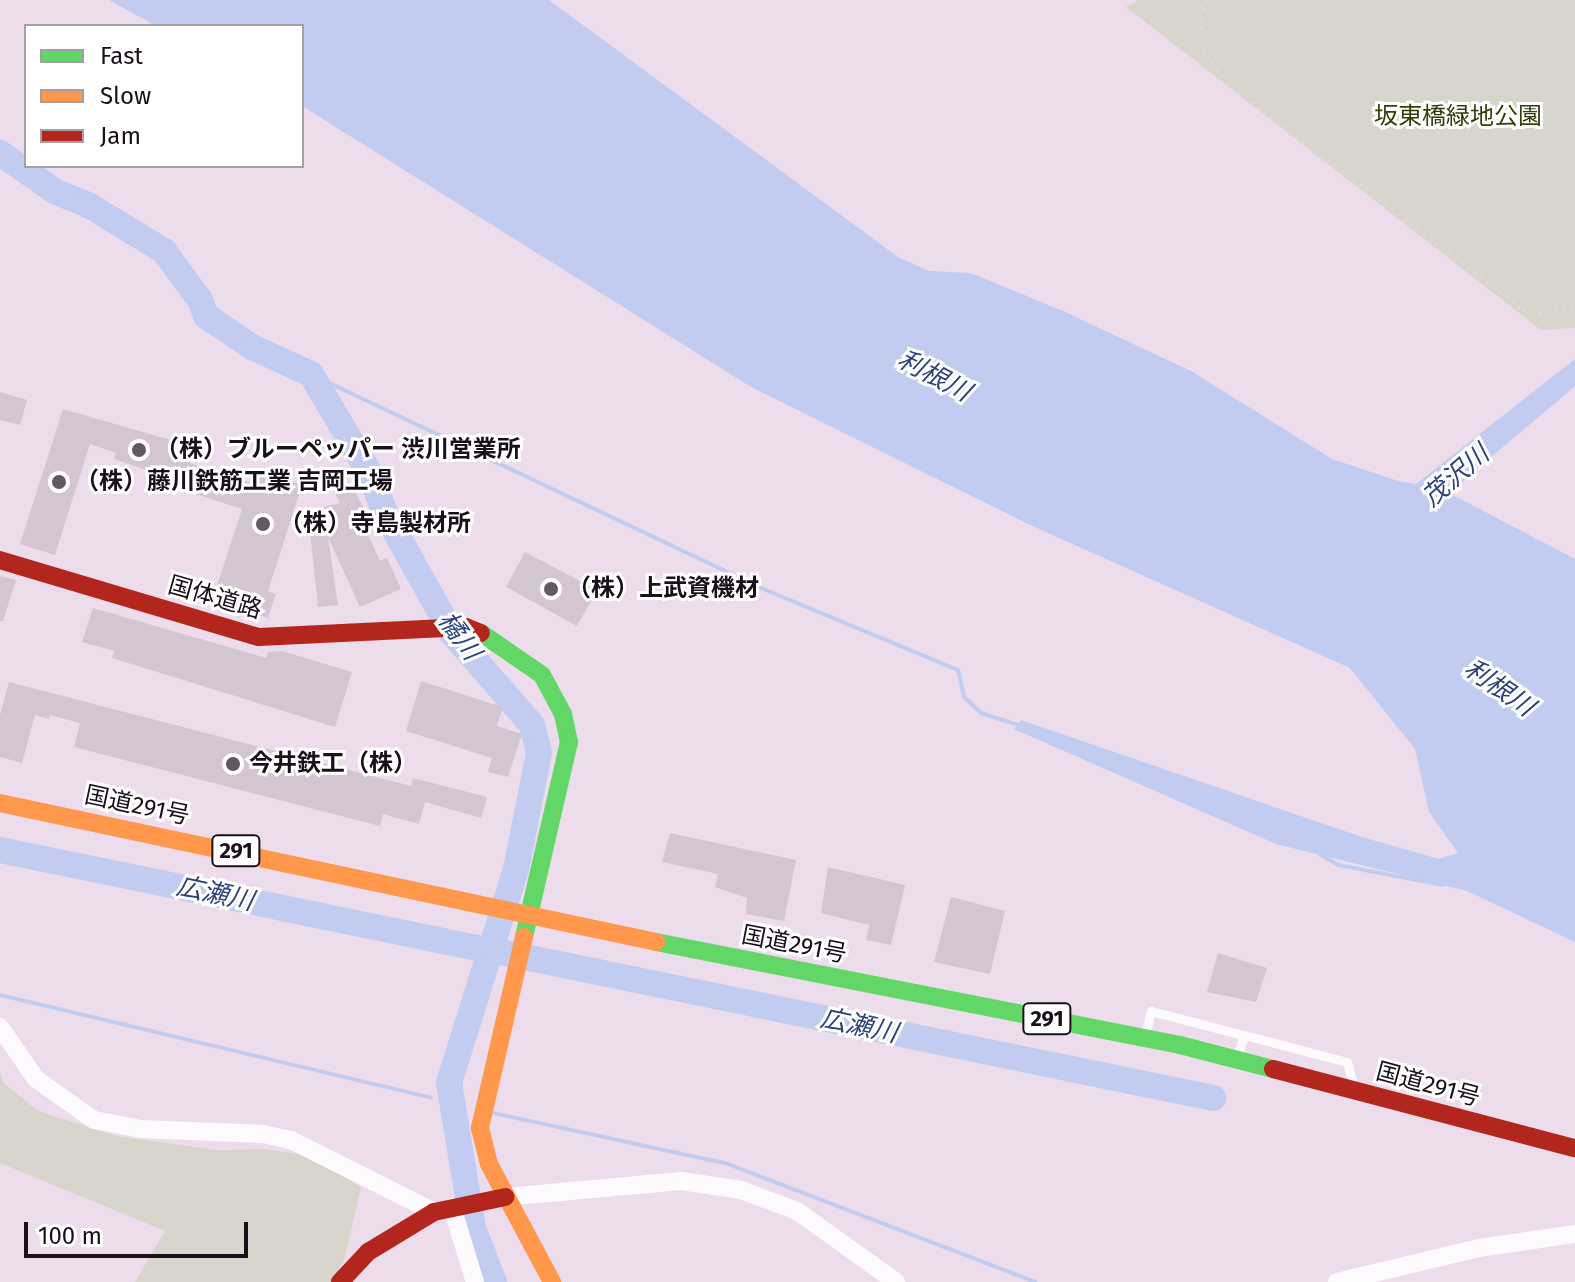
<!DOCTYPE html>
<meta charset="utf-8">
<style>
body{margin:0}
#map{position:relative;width:1575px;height:1282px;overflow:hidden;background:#edddec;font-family:"Fira Sans","Noto Sans JP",sans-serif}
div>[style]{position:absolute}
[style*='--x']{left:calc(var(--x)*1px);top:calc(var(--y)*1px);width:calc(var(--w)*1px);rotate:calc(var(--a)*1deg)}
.green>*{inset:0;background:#d8d6cc}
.water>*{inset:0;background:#c2ccf0}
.stream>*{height:4px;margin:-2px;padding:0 2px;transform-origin:2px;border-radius:2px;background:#c2ccf0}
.river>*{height:26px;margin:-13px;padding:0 13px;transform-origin:13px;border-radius:13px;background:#c2ccf0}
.building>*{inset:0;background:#d3c6d2}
.path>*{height:3px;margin-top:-1.5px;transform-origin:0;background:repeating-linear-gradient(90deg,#dfdade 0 2px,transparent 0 8px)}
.lane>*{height:9px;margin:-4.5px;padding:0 4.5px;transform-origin:4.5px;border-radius:4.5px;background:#fcfafc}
.street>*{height:18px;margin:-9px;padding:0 9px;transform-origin:9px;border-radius:9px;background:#fcfafc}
.fast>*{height:18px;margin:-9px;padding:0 9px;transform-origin:9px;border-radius:9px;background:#63d668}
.slow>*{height:18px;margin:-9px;padding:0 9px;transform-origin:9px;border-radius:9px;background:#ff974d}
.jam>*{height:18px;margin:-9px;padding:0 9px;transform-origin:9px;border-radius:9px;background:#b3261e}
.dots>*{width:22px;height:22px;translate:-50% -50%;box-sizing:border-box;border:4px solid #fff;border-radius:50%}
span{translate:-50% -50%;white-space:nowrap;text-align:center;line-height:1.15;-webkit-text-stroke:6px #fff;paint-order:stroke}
.shield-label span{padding:2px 6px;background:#fff;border:2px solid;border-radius:6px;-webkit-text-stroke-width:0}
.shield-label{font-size:22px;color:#191019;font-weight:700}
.park-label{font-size:24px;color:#333f07}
.poi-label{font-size:24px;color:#191019;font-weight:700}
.left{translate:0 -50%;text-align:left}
.street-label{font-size:24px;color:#191019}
.water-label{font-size:26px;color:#2d447b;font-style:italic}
.legend{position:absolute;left:24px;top:24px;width:280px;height:144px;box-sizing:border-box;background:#fff;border:2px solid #a39fa3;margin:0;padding:10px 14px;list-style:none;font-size:24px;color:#191019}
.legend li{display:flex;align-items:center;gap:16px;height:40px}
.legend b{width:40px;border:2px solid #a39fa3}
.scale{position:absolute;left:24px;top:1222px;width:224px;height:36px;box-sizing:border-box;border:4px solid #191019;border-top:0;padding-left:10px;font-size:24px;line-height:28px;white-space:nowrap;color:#191019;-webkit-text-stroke:6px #fff;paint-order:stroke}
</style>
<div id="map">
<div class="green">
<div style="clip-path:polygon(1138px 0,1575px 0,1575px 328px,1541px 330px,1126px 7px)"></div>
<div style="clip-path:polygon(0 1072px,4px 1083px,38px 1111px,117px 1136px,216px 1150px,262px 1149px,307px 1155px,361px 1187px,344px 1261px,331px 1282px,135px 1282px,165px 1231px,0 1163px)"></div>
</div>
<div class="water">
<div style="clip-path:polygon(109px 0,549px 0,898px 257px,929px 271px,971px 273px,1063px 311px,1191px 371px,1332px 459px,1398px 481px,1416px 484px,1575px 359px,1575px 386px,1449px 493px,1575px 559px,1575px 942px,1467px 891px,1276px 844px,1014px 729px,1021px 720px,1362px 837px,1439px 859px,1458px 853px,1429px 812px,1415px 749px,1350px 668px,1030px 525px,751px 387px,302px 106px,302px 26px,156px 26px)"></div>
</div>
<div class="stream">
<div style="--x:304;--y:371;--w:506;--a:25.4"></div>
<div style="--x:761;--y:588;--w:213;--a:22.6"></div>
<div style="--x:958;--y:670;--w:28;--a:77"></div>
<div style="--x:964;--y:697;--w:23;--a:43"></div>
<div style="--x:981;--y:713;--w:40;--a:18"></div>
<div style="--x:1318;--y:853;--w:23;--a:31"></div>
<div style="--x:1338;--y:865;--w:107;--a:10.8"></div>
<div style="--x:0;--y:995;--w:443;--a:13.4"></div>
<div style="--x:493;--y:1113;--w:240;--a:12.2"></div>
<div style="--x:728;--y:1164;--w:329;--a:21"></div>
</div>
<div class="river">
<div style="--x:0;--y:153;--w:68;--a:34.9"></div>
<div style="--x:56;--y:192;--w:37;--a:22"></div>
<div style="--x:90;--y:206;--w:87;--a:31.3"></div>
<div style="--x:164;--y:251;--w:61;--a:53.7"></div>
<div style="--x:200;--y:300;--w:17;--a:69"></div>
<div style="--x:206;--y:316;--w:55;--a:34"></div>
<div style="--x:252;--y:347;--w:65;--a:24.6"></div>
<div style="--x:311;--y:374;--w:114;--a:59.4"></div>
<div style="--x:369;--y:472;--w:46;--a:68.4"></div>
<div style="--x:386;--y:515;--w:135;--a:60.8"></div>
<div style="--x:452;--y:633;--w:122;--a:49"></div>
<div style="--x:532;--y:725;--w:29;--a:76"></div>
<div style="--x:539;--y:753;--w:118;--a:101.2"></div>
<div style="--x:516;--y:869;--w:224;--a:107.4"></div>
<div style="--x:449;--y:1083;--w:147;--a:80.6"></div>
<div style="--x:473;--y:1228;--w:58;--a:68.7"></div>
<div style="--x:0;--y:850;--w:487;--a:11.6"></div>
<div style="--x:505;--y:953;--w:723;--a:11.57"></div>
</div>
<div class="building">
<div style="clip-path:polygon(0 392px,27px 400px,20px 425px,0 420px)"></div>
<div style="clip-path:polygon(63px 409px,174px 441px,169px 456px,251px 483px,255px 469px,302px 485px,268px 591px,276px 594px,268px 618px,212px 601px,242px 509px,168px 485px,170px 478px,114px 459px,116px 453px,90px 444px,55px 555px,20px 544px)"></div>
<div style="clip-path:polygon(351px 484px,373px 526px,366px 530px,380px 561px,387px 558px,401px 589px,360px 607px,328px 537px,338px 605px,318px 607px,308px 511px,340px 503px,334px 491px)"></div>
<div style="clip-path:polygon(525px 552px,597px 590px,577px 626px,506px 587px)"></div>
<div style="clip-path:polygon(0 576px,16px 580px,3px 621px,0 621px)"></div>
<div style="clip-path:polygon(93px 608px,266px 658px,268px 652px,282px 651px,352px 672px,335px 727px,112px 658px,114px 651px,82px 642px)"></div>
<div style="clip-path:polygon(421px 681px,503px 707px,497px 726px,522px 734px,508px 777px,488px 772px,492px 758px,406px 731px)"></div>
<div style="clip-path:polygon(9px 682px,411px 786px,413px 778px,487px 797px,481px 818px,425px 802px,419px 824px,383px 814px,380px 826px,74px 747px,80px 723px,50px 715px,49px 719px,35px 715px,22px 763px,0 757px,0 715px)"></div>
<div style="clip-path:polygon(670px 833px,796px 860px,784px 921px,746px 914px,747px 898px,715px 887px,718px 874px,662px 862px)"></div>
<div style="clip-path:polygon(828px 867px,905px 885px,891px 945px,866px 940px,869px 925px,821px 913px)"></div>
<div style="clip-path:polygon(951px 897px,1005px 911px,990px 974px,934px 962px)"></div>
<div style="clip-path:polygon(1218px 953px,1267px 968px,1256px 1002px,1207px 992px)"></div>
</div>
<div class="path">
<div style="--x:1207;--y:0;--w:20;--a:110"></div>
<div style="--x:1200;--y:19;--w:30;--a:84"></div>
<div style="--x:1203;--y:49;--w:41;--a:55.9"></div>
<div style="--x:1226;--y:83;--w:373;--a:37.3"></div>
<div style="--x:1523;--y:309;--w:17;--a:13"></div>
<div style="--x:1540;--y:313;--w:36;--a:-13"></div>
</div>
<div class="lane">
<div style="--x:1146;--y:1032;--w:22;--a:-77"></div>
<div style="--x:1151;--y:1011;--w:96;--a:14.5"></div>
<div style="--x:1238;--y:1054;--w:20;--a:-72"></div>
<div style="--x:1244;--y:1035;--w:106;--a:14.7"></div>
<div style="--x:1347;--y:1062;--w:23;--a:75"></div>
</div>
<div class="street">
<div style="--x:0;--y:1027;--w:63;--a:55.3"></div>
<div style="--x:36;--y:1079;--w:71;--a:35.3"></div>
<div style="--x:94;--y:1120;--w:48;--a:10.8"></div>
<div style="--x:141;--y:1129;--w:123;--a:2.3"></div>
<div style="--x:264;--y:1134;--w:28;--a:13"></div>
<div style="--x:291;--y:1140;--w:160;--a:26.7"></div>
<div style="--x:505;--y:1197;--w:177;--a:-5.2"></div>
<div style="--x:681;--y:1181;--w:61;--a:8.5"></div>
<div style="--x:741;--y:1190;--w:60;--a:20.6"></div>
<div style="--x:797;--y:1211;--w:122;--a:35.6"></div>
<div style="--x:452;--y:1207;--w:78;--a:73"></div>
<div style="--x:1337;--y:1282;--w:146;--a:-13.5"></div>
<div style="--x:1479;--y:1248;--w:97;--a:-8.3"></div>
</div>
<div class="fast">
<div style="--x:481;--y:633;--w:74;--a:34.5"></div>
<div style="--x:542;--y:675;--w:44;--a:61.7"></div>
<div style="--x:563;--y:714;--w:29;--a:78"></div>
<div style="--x:569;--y:742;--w:200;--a:103"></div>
<div style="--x:656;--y:942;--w:534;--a:11.12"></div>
<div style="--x:1180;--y:1045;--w:96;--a:14.5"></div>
</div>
<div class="slow">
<div style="--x:0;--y:803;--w:671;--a:11.96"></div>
<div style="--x:524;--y:937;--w:196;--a:103"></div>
<div style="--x:480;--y:1128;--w:37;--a:76"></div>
<div style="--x:489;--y:1164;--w:134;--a:61.9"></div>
</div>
<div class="jam">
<div style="--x:0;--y:560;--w:270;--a:16.6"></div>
<div style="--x:259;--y:637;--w:207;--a:-2.8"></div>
<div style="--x:466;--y:627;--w:16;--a:22"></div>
<div style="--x:1273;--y:1069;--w:312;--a:14.7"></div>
<div style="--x:340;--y:1282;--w:41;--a:-47"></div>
<div style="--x:368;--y:1252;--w:77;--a:-31.2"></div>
<div style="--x:434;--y:1212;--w:73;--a:-11.9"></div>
</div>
<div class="dots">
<div style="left:139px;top:450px;background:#635863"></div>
<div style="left:59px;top:482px;background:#635863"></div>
<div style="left:263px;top:524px;background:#635863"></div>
<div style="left:551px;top:589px;background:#635863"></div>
<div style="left:233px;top:764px;background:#635863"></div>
</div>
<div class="shield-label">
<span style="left:236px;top:851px">291</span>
<span style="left:1047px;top:1019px">291</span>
</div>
<div class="park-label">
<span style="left:1458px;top:117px">坂東橋緑地公園</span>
</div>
<div class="poi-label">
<span class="left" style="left:155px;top:450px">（株）ブルーペッパー 渋川営業所</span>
<span class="left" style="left:75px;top:482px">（株）藤川鉄筋工業 吉岡工場</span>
<span class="left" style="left:279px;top:524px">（株）寺島製材所</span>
<span class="left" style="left:567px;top:589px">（株）上武資機材</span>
<span class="left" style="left:249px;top:764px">今井鉄工（株）</span>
</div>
<div class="street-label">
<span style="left:215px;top:598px;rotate:16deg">国体道路</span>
<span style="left:137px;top:806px;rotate:12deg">国道291号</span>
<span style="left:794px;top:945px;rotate:11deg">国道291号</span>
<span style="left:1428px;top:1085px;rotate:15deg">国道291号</span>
</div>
<div class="water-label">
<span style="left:934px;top:376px;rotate:28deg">利根川</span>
<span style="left:1456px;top:476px;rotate:-41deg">茂沢川</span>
<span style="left:459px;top:636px;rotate:54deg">橘川</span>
<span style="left:1499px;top:688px;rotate:35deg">利根川</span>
<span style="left:215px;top:894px;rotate:12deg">広瀬川</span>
<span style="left:859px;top:1026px;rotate:12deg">広瀬川</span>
</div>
<ul class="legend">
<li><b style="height:10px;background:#63d668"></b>Fast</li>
<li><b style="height:10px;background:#ff974d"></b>Slow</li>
<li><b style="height:10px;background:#b3261e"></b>Jam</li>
</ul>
<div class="scale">100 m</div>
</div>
